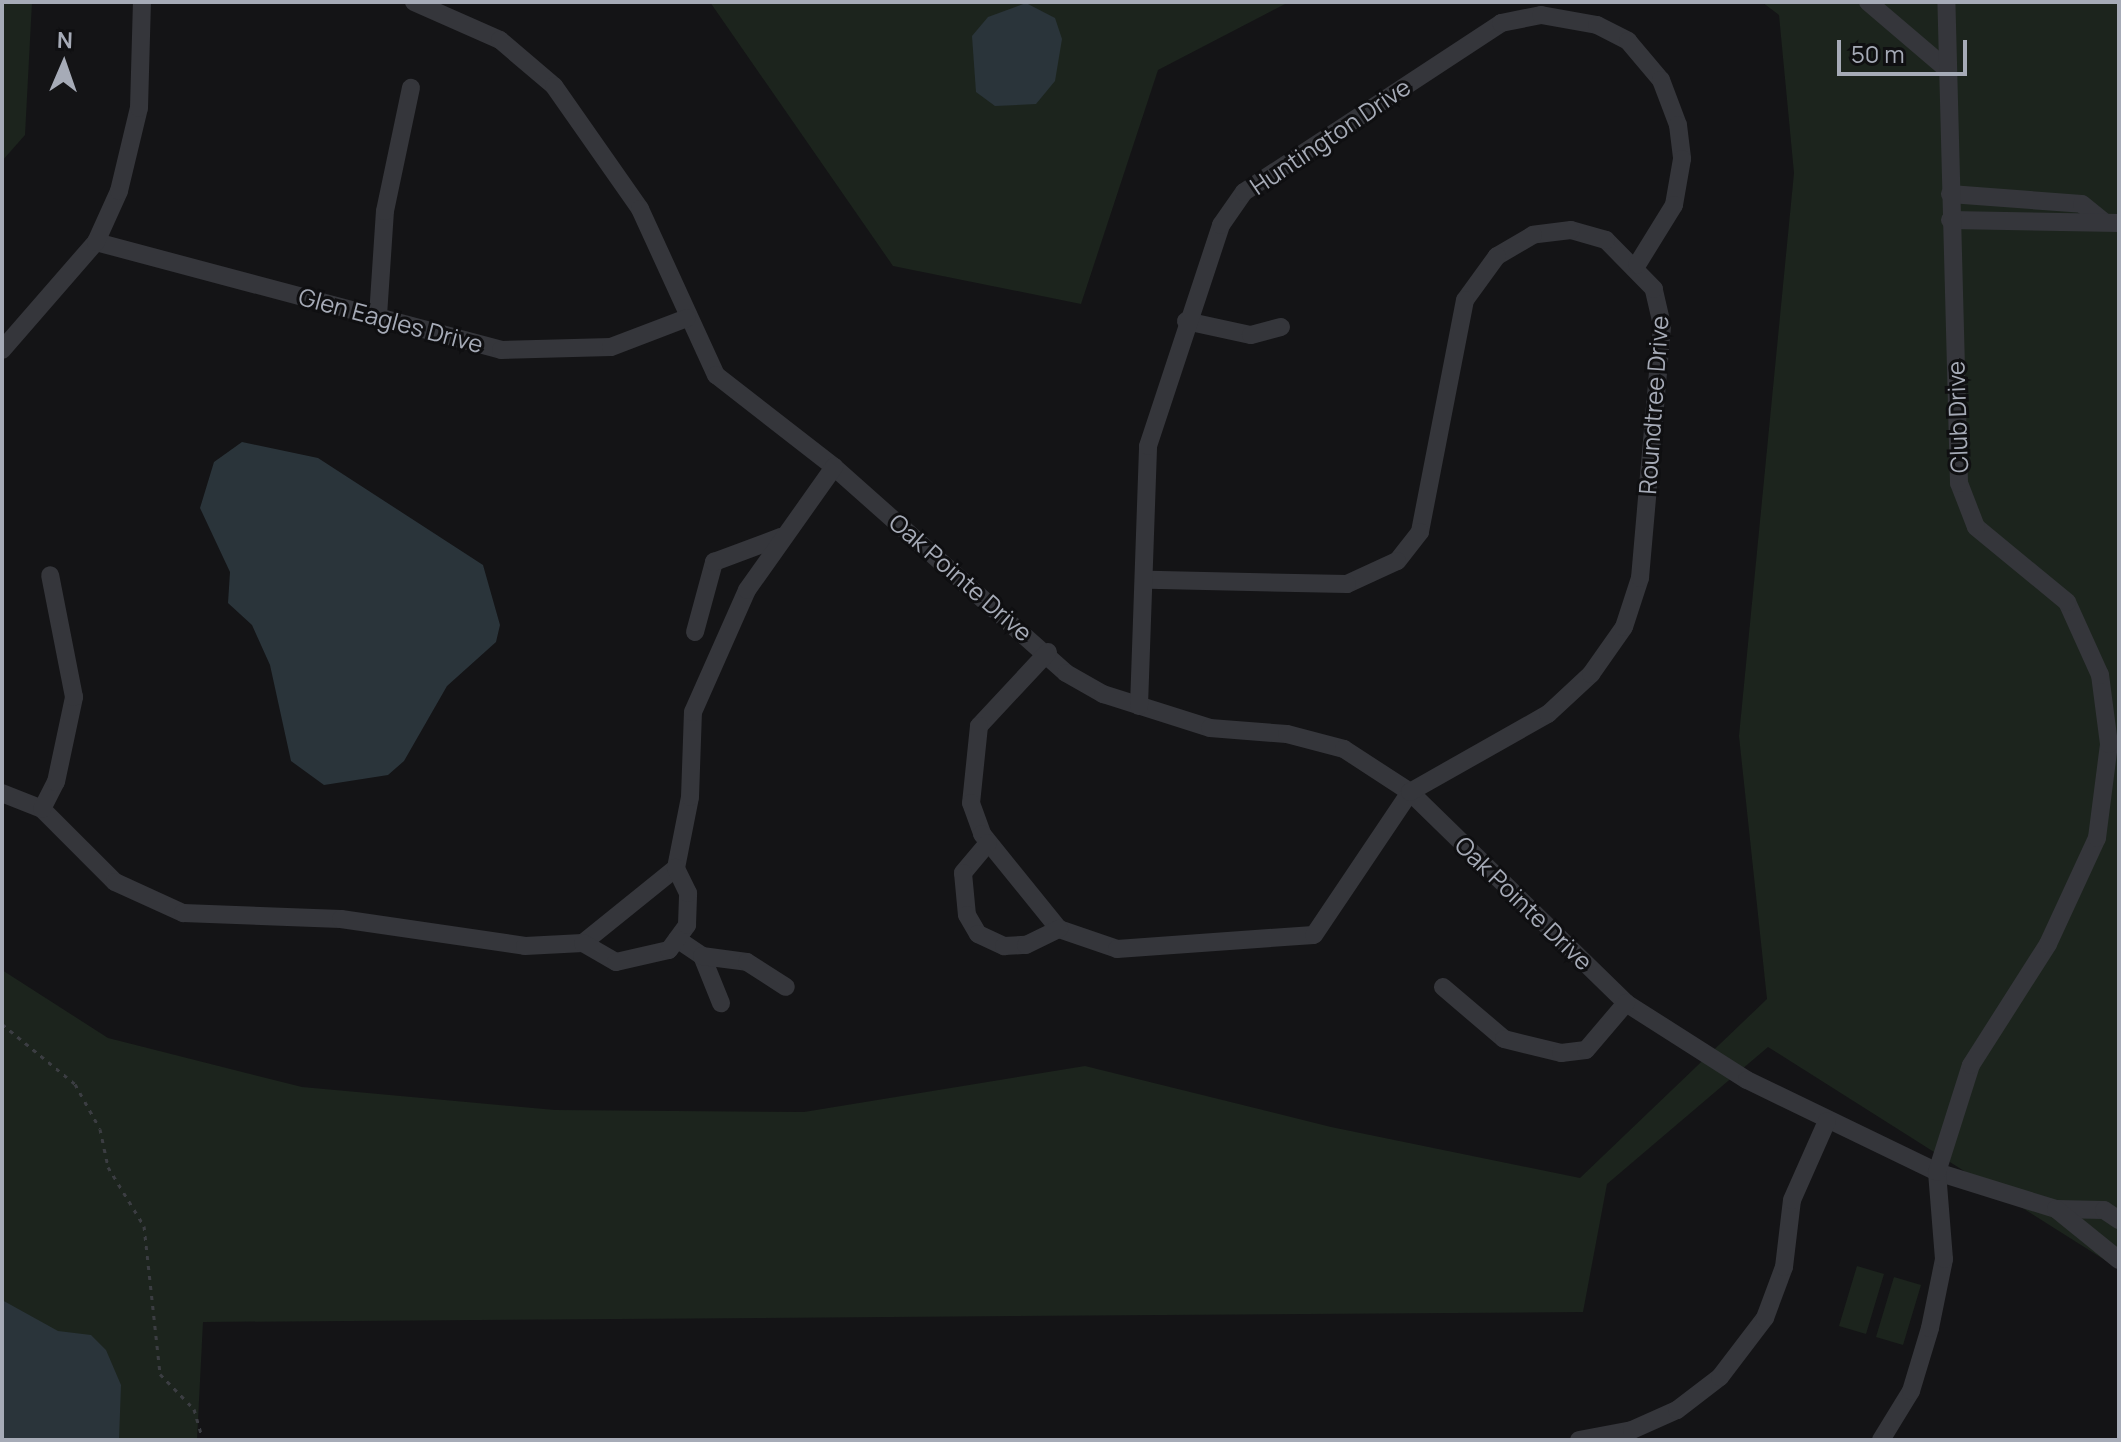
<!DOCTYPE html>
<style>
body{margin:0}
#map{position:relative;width:2121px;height:1442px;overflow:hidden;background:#141416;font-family:Manrope,sans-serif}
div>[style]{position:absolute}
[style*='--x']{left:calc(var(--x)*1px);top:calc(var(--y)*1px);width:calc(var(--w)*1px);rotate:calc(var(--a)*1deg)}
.green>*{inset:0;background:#1c241d}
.water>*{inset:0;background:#2a343a}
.path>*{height:3px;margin-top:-1.5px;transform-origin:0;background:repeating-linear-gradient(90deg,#3b3d42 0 4px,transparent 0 10px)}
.minor>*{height:18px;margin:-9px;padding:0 9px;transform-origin:9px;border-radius:9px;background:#35363b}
span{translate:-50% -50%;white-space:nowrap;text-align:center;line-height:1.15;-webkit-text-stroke:6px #0f0f11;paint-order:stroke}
.street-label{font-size:24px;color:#a6abb7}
.frame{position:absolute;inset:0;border:4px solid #a6abb7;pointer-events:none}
.north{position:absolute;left:24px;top:24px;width:80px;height:80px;-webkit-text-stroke:6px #0f0f11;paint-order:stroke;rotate:2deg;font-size:22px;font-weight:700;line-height:32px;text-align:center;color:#a6abb7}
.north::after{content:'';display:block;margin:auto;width:28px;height:36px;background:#a6abb7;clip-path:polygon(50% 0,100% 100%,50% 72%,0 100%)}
.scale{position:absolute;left:1837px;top:40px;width:130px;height:36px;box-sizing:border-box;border:4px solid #a6abb7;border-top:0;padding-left:10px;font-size:24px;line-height:28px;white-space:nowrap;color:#a6abb7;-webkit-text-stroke:6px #0f0f11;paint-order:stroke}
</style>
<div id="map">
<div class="green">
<div style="clip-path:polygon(2px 2px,32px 2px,25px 135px,2px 161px)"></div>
<div style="clip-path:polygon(710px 2px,1289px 2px,1158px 70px,1081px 304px,893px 266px)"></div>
<div style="clip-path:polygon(1762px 2px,2119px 2px,2119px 1269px,1768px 1047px,1607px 1184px,1583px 1312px,203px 1322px,197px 1440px,2px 1440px,2px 970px,108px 1038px,302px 1087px,555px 1110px,804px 1112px,1085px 1066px,1331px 1127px,1580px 1178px,1767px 999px,1739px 736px,1794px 173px,1779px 15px)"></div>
<div style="clip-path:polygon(1857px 1266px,1884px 1274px,1866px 1334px,1839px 1326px)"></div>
<div style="clip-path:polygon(1894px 1277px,1921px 1285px,1903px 1345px,1876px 1337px)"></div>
</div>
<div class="water">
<div style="clip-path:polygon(1026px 3px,1055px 18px,1062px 39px,1055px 81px,1036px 104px,995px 106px,976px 92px,972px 36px,988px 17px)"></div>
<div style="clip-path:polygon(242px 442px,318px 458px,483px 565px,500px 625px,496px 642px,447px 686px,404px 761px,388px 775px,324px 785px,291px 761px,270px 665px,252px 625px,228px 603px,230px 572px,200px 508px,214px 462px)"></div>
<div style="clip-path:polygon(2px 1300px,58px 1331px,91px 1335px,106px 1350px,121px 1385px,119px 1440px,2px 1440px)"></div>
</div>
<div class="path">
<div style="--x:2;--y:1024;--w:94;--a:39.4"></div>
<div style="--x:75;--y:1084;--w:51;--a:60.9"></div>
<div style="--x:100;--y:1129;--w:39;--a:78"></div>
<div style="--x:108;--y:1167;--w:69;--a:58.6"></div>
<div style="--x:144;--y:1226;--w:149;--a:83.8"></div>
<div style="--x:160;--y:1374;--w:49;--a:45.8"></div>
<div style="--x:194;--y:1409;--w:32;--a:74"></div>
</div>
<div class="minor">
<div style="--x:414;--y:2;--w:94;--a:23.8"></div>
<div style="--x:500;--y:40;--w:71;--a:40.4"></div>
<div style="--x:554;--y:86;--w:150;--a:55"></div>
<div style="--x:640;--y:209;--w:183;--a:65.4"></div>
<div style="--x:716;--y:375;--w:150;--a:37.9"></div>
<div style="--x:834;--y:467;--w:310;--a:41.6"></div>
<div style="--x:1066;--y:673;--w:43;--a:29.6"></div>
<div style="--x:1103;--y:694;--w:112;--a:17.6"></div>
<div style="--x:1210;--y:728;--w:77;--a:4.5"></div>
<div style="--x:1287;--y:734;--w:59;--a:14.7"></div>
<div style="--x:1344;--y:749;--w:79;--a:33.1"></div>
<div style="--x:1410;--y:792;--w:302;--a:44.3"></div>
<div style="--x:1626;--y:1003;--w:143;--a:32.5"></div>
<div style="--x:1747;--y:1080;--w:211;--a:25.8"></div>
<div style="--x:1937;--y:1172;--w:125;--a:17.3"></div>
<div style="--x:2056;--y:1209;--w:48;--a:1.2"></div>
<div style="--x:2104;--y:1210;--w:18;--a:34"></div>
<div style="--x:1868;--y:2;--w:105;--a:40.4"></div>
<div style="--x:1950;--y:194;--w:132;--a:4.3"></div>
<div style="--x:2082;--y:204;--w:27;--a:39"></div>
<div style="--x:1950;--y:220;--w:169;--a:1"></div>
<div style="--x:96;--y:242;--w:419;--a:14.9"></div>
<div style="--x:501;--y:350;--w:110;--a:-1.6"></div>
<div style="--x:611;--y:347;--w:81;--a:-20.9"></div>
<div style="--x:378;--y:316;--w:105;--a:-86.2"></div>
<div style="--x:385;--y:211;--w:126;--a:-78.1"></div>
<div style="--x:1186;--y:321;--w:66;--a:12.2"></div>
<div style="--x:1251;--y:335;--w:31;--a:-15"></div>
<div style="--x:2;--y:350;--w:143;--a:-49"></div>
<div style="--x:96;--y:242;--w:56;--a:-65.7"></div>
<div style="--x:119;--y:191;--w:85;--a:-76.5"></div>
<div style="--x:139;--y:108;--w:106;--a:-88.4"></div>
<div style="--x:695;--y:632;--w:73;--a:-74.8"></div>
<div style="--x:714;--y:562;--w:72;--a:-20.5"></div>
<div style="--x:1048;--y:652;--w:101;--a:133"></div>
<div style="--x:979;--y:726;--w:77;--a:95.9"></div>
<div style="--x:971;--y:803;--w:33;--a:70"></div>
<div style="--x:982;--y:834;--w:122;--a:51"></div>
<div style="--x:1059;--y:929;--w:61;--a:19"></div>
<div style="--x:1117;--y:949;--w:197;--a:-4.1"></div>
<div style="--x:1314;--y:935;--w:172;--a:-56.1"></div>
<div style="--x:1410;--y:792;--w:159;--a:-29.5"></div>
<div style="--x:1548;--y:714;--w:59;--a:-42.9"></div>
<div style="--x:1591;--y:674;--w:57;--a:-54.9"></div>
<div style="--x:1624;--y:627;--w:52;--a:-71.9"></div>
<div style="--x:1640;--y:578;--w:254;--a:-85"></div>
<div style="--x:1662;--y:325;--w:37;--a:-103"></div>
<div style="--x:1654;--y:289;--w:69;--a:-134.4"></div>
<div style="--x:1606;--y:240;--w:36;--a:-164"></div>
<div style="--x:1571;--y:230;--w:38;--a:173"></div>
<div style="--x:1533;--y:235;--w:42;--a:149.7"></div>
<div style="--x:1497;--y:256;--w:54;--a:126"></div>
<div style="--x:1465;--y:300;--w:236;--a:101"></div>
<div style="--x:1420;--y:532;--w:37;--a:128"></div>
<div style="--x:1397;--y:561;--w:55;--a:155.3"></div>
<div style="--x:1347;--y:584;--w:198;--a:-178.8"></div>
<div style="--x:1139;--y:706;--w:260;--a:-88"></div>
<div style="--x:1148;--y:446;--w:233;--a:-71.7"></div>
<div style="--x:1221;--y:225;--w:40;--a:-55.1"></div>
<div style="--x:1244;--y:192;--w:308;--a:-33.3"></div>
<div style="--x:1501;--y:23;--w:41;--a:-11.3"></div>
<div style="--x:1541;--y:15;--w:57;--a:10.1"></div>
<div style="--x:1597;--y:25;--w:35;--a:27"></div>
<div style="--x:1628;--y:41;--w:51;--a:49.8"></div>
<div style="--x:1661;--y:80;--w:48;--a:69.3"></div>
<div style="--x:1678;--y:125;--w:34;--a:83"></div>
<div style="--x:1682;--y:159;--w:47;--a:99.9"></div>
<div style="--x:1674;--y:205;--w:70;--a:121.7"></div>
<div style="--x:2;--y:793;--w:43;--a:21.8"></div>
<div style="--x:42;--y:809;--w:103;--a:45"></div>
<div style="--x:115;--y:882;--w:75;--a:24.5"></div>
<div style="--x:183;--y:913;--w:158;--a:2.2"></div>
<div style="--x:341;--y:919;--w:186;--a:8.3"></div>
<div style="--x:525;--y:946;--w:58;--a:-3"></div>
<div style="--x:583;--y:943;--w:119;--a:-38.9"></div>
<div style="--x:676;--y:868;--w:72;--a:-78.8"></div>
<div style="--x:690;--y:797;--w:85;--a:-88"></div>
<div style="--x:693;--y:712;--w:133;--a:-66.1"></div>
<div style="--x:747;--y:590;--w:151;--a:-54.7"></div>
<div style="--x:42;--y:809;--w:30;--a:-63"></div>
<div style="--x:56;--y:782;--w:87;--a:-78"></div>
<div style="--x:74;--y:697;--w:124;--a:-101.1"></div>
<div style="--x:988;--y:843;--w:39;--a:130"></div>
<div style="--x:963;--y:873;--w:42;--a:84.6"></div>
<div style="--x:967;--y:915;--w:22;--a:60"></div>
<div style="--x:978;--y:934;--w:29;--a:25"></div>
<div style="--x:1004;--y:946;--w:22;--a:-3"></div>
<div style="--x:1026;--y:945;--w:37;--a:-26"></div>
<div style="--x:677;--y:939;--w:30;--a:34"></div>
<div style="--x:702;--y:956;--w:51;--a:68"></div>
<div style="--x:583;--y:943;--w:38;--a:30"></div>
<div style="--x:616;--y:962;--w:54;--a:-12.8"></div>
<div style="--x:669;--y:950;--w:31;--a:-54"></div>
<div style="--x:687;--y:925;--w:32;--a:-88"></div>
<div style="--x:688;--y:893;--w:28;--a:-116"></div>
<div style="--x:702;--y:956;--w:45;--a:7.6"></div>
<div style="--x:747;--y:962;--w:46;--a:32.7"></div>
<div style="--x:1443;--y:987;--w:80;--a:40.4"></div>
<div style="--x:1504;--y:1039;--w:59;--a:13.8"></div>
<div style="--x:1561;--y:1053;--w:25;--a:-7"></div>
<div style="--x:1586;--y:1050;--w:62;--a:-49.6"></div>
<div style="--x:2056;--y:1209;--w:81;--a:39"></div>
<div style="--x:1579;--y:1440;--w:54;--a:-10.7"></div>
<div style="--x:1632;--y:1430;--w:49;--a:-24"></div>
<div style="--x:1677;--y:1410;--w:54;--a:-37.5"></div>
<div style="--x:1720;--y:1377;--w:74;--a:-52.7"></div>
<div style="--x:1765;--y:1318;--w:54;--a:-69.6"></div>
<div style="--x:1784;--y:1267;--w:67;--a:-83.2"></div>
<div style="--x:1792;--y:1200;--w:86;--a:-66.1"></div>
<div style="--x:1881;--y:1440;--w:57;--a:-58.5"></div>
<div style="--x:1911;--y:1391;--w:66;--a:-73.2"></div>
<div style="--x:1930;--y:1328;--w:70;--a:-78.5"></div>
<div style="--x:1944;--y:1259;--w:87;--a:-94.6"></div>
<div style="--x:1937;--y:1172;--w:112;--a:-72.4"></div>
<div style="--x:1971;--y:1065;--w:143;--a:-57.5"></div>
<div style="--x:2048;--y:944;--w:117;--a:-65.2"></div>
<div style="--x:2097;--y:838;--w:95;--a:-82.7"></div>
<div style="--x:2109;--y:744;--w:70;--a:-97.4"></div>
<div style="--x:2100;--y:675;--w:80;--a:-114.3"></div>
<div style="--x:2067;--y:602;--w:118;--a:-140.5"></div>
<div style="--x:1976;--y:527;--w:47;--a:-111.1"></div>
<div style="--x:1959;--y:483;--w:481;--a:-91.5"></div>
</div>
<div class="street-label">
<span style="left:1330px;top:136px;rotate:-34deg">Huntington Drive</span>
<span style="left:391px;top:320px;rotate:15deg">Glen Eagles Drive</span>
<span style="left:1653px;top:405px;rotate:-86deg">Roundtree Drive</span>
<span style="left:1957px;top:417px;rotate:-92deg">Club Drive</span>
<span style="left:961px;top:577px;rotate:41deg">Oak Pointe Drive</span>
<span style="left:1524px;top:903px;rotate:44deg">Oak Pointe Drive</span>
</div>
<div class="frame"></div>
<div class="north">N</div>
<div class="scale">50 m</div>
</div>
